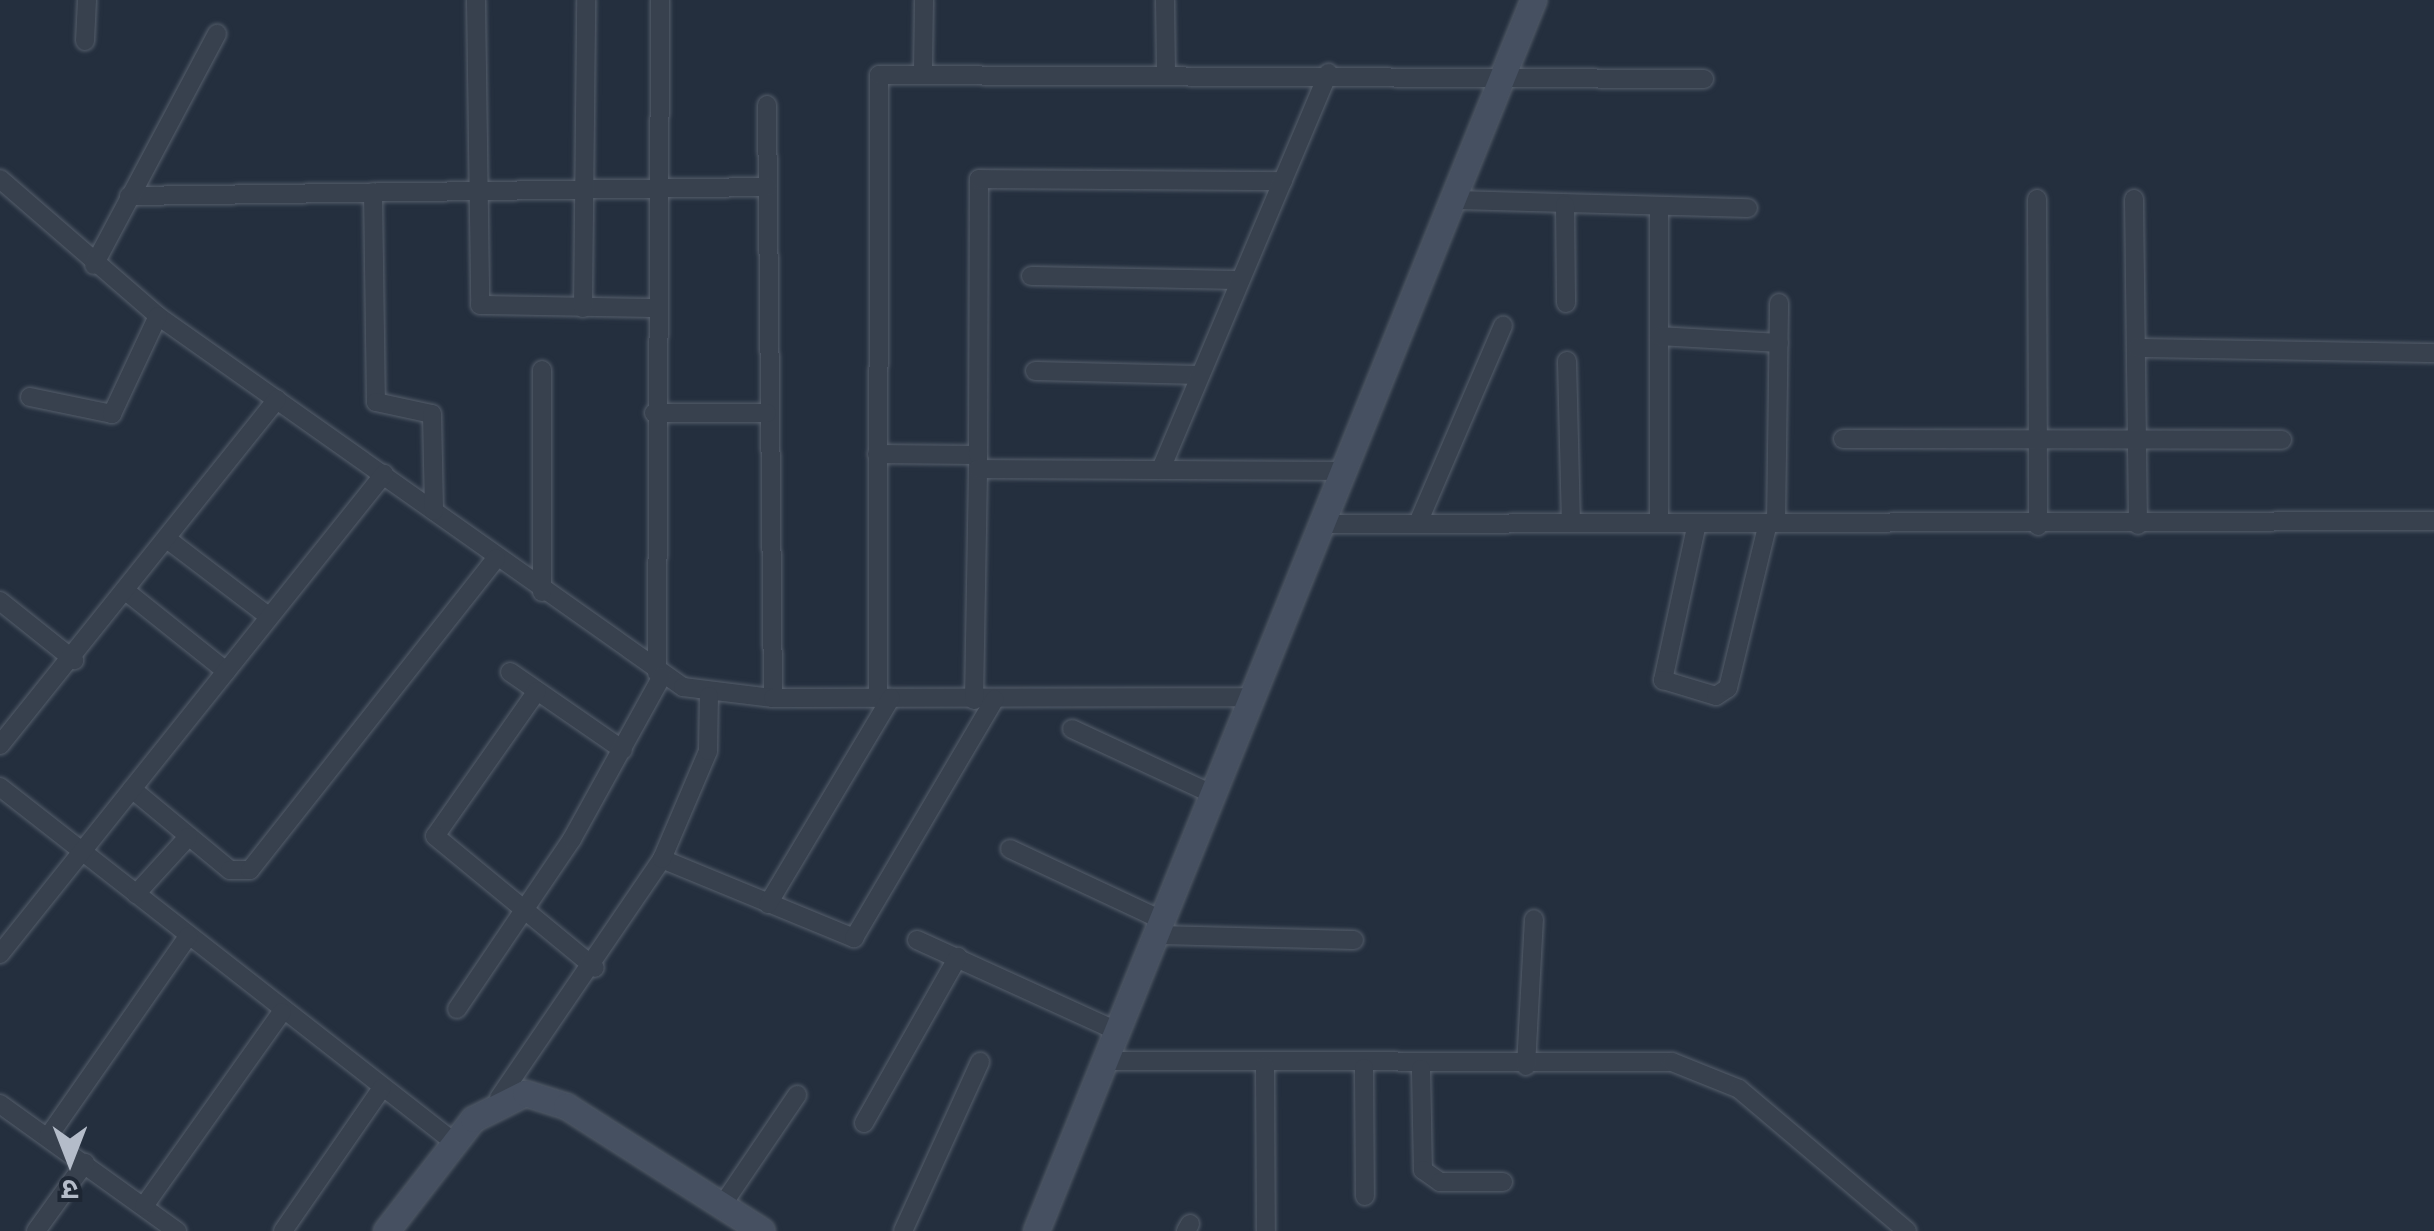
<!DOCTYPE html>
<meta charset="utf-8">
<style>
body{margin:0}
#map{position:relative;width:2434px;height:1231px;overflow:hidden;background:#242f3e;font-family:Lato,"Noto Sans Devanagari",sans-serif}
div>[style]{position:absolute}
[style*='--x']{left:calc(var(--x)*1px);top:calc(var(--y)*1px);width:calc(var(--w)*1px);rotate:calc(var(--a)*1deg)}
.roads{filter:drop-shadow(0 0 2px #565f6c) drop-shadow(0 0 2px #565f6c)}
.street>*{height:18px;margin:-9px;padding:0 9px;transform-origin:9px;border-radius:9px;background:#38414e}
.secondary>*{height:25px;margin:-12.5px;padding:0 12.5px;transform-origin:12.5px;border-radius:12.5px;background:#465061}
span{translate:-50% -50%;white-space:nowrap;text-align:center;line-height:1.15;-webkit-text-stroke:8px #1d2633;paint-order:stroke}
.north{position:absolute;left:20px;top:1111px;width:100px;height:100px;-webkit-text-stroke:8px #1d2633;paint-order:stroke;rotate:180deg;font-size:28px;font-weight:700;line-height:40px;text-align:center;color:#b4bcc9}
.north::after{content:'';display:block;margin:auto;width:35px;height:45px;background:#b4bcc9;clip-path:polygon(50% 0,100% 100%,50% 72%,0 100%)}
</style>
<div id="map">
<div class="roads">
<div class="street">
<div style="--x:476;--y:0;--w:305;--a:89.2"></div>
<div style="--x:480;--y:305;--w:176;--a:1"></div>
<div style="--x:1165;--y:0;--w:71;--a:89.2"></div>
<div style="--x:85;--y:41;--w:41;--a:-87.2"></div>
<div style="--x:923;--y:71;--w:71;--a:-89.2"></div>
<div style="--x:767;--y:105;--w:593;--a:89.42"></div>
<div style="--x:0;--y:179;--w:209;--a:40.9"></div>
<div style="--x:158;--y:316;--w:643;--a:35.25"></div>
<div style="--x:683;--y:687;--w:91;--a:7"></div>
<div style="--x:773;--y:698;--w:480;--a:-0.1"></div>
<div style="--x:373;--y:192;--w:210;--a:89.2"></div>
<div style="--x:376;--y:402;--w:57;--a:12.1"></div>
<div style="--x:432;--y:414;--w:97;--a:88.8"></div>
<div style="--x:129;--y:196;--w:639;--a:-0.81"></div>
<div style="--x:2037;--y:199;--w:327;--a:89.8"></div>
<div style="--x:2134;--y:199;--w:326;--a:89.3"></div>
<div style="--x:1457;--y:200;--w:291;--a:1.6"></div>
<div style="--x:1565;--y:205;--w:98;--a:89.4"></div>
<div style="--x:1659;--y:207;--w:316;--a:90"></div>
<div style="--x:94;--y:265;--w:262;--a:-62"></div>
<div style="--x:1031;--y:276;--w:209;--a:1.1"></div>
<div style="--x:583;--y:308;--w:308;--a:-89.4"></div>
<div style="--x:1659;--y:336;--w:120;--a:3.3"></div>
<div style="--x:2137;--y:348;--w:297;--a:1"></div>
<div style="--x:1567;--y:361;--w:161;--a:88.6"></div>
<div style="--x:1035;--y:371;--w:165;--a:1.4"></div>
<div style="--x:30;--y:397;--w:84;--a:11.7"></div>
<div style="--x:112;--y:414;--w:108;--a:-64.9"></div>
<div style="--x:654;--y:413;--w:113;--a:0"></div>
<div style="--x:1843;--y:439;--w:439;--a:0.1"></div>
<div style="--x:877;--y:454;--w:101;--a:0.6"></div>
<div style="--x:978;--y:455;--w:9;--a:90"></div>
<div style="--x:978;--y:455;--w:276;--a:-89.8"></div>
<div style="--x:979;--y:179;--w:304;--a:0.4"></div>
<div style="--x:1161;--y:469;--w:430;--a:-67.1"></div>
<div style="--x:1418;--y:523;--w:215;--a:-66.7"></div>
<div style="--x:1697;--y:523;--w:161;--a:102.2"></div>
<div style="--x:1663;--y:680;--w:55;--a:16.8"></div>
<div style="--x:1716;--y:696;--w:14;--a:-34"></div>
<div style="--x:1728;--y:688;--w:170;--a:-76.4"></div>
<div style="--x:1776;--y:523;--w:220;--a:-89.2"></div>
<div style="--x:1322;--y:524;--w:1112;--a:-0.15"></div>
<div style="--x:167;--y:539;--w:127;--a:37.3"></div>
<div style="--x:127;--y:592;--w:127;--a:38.6"></div>
<div style="--x:542;--y:592;--w:222;--a:-90"></div>
<div style="--x:0;--y:601;--w:95;--a:38.6"></div>
<div style="--x:510;--y:672;--w:137;--a:34.6"></div>
<div style="--x:657;--y:673;--w:673;--a:-89.74"></div>
<div style="--x:537;--y:691;--w:177;--a:125.1"></div>
<div style="--x:435;--y:836;--w:207;--a:39.5"></div>
<div style="--x:878;--y:698;--w:623;--a:-89.91"></div>
<div style="--x:879;--y:75;--w:825;--a:0.28"></div>
<div style="--x:974;--y:700;--w:231;--a:-89"></div>
<div style="--x:978;--y:469;--w:366;--a:0.3"></div>
<div style="--x:1072;--y:729;--w:157;--a:24.9"></div>
<div style="--x:0;--y:745;--w:443;--a:-51.3"></div>
<div style="--x:0;--y:787;--w:578;--a:38.04"></div>
<div style="--x:132;--y:789;--w:127;--a:39.6"></div>
<div style="--x:230;--y:870;--w:20;--a:0"></div>
<div style="--x:250;--y:870;--w:397;--a:-51.7"></div>
<div style="--x:1010;--y:849;--w:170;--a:25.1"></div>
<div style="--x:662;--y:859;--w:208;--a:22.4"></div>
<div style="--x:854;--y:938;--w:277;--a:-59.5"></div>
<div style="--x:136;--y:894;--w:77;--a:-47.6"></div>
<div style="--x:768;--y:904;--w:240;--a:-59.2"></div>
<div style="--x:1159;--y:935;--w:195;--a:1.5"></div>
<div style="--x:917;--y:940;--w:222;--a:24.5"></div>
<div style="--x:0;--y:954;--w:615;--a:-51.34"></div>
<div style="--x:457;--y:1009;--w:205;--a:-55.9"></div>
<div style="--x:572;--y:839;--w:186;--a:-61.1"></div>
<div style="--x:1107;--y:1061;--w:565;--a:0.1"></div>
<div style="--x:1672;--y:1062;--w:72;--a:21.9"></div>
<div style="--x:1739;--y:1089;--w:220;--a:40.2"></div>
<div style="--x:1265;--y:1066;--w:165;--a:89.7"></div>
<div style="--x:1526;--y:1066;--w:147;--a:-86.9"></div>
<div style="--x:1364;--y:1068;--w:128;--a:89.6"></div>
<div style="--x:1421;--y:1069;--w:101;--a:88.9"></div>
<div style="--x:1423;--y:1170;--w:21;--a:35"></div>
<div style="--x:1440;--y:1182;--w:63;--a:0"></div>
<div style="--x:499;--y:1098;--w:289;--a:-55.7"></div>
<div style="--x:662;--y:859;--w:117;--a:-66.9"></div>
<div style="--x:708;--y:751;--w:55;--a:-89"></div>
<div style="--x:0;--y:1104;--w:218;--a:35.7"></div>
<div style="--x:864;--y:1123;--w:191;--a:-60.5"></div>
<div style="--x:48;--y:1137;--w:245;--a:-55.1"></div>
<div style="--x:723;--y:1204;--w:132;--a:-55.8"></div>
<div style="--x:144;--y:1206;--w:238;--a:-54.6"></div>
<div style="--x:36;--y:1231;--w:84;--a:-54.2"></div>
<div style="--x:283;--y:1231;--w:174;--a:-55.3"></div>
<div style="--x:903;--y:1231;--w:186;--a:-65.5"></div>
<div style="--x:1186;--y:1231;--w:8;--a:-60"></div>
</div>
<div class="secondary">
<div style="--x:386;--y:1231;--w:142;--a:-52.2"></div>
<div style="--x:473;--y:1119;--w:58;--a:-26.6"></div>
<div style="--x:525;--y:1093;--w:43;--a:17.6"></div>
<div style="--x:566;--y:1106;--w:232;--a:32.5"></div>
<div style="--x:1036;--y:1231;--w:1328;--a:-68.01"></div>
</div>
</div>
<div class="north">उ</div>
</div>
